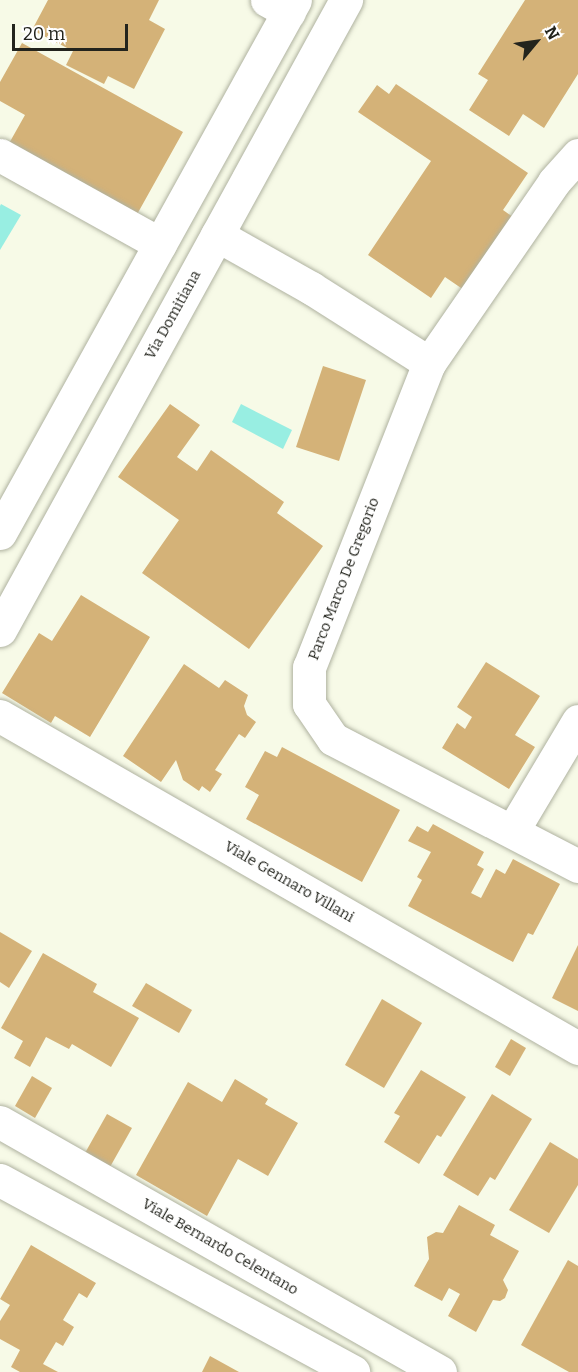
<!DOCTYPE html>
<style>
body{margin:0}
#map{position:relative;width:578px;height:1372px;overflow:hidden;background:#f7fae7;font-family:Bitter,serif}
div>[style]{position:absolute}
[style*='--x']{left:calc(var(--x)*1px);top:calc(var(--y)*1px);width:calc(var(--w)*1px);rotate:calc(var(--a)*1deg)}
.water>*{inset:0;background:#98eee2}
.building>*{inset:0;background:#d4b278}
.roads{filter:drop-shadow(0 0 2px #afb2a0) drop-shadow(0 0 2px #afb2a0)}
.street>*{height:33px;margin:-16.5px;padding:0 16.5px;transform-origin:16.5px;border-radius:16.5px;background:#fff}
.secondary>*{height:33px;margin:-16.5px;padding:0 16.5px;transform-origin:16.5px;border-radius:16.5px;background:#fff}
span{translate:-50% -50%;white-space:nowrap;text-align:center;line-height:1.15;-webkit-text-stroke:4.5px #fff;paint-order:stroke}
.street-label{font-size:15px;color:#23241d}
.north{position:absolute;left:506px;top:12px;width:60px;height:60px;-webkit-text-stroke:4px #fff;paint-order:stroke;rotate:61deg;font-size:16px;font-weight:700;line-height:24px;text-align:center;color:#23241d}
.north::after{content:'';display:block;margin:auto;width:21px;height:27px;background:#23241d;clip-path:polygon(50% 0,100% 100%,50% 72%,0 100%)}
.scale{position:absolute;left:12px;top:24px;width:116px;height:27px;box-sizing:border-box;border:3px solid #23241d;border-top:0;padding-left:8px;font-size:18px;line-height:21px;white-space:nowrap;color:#23241d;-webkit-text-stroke:4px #fff;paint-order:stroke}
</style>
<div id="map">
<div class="water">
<div style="clip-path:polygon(1px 204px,21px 215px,0 250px,0 206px)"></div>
<div style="clip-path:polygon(241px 404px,292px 430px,283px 449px,232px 422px)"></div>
</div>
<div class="building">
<div style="clip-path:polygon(48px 0,159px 0,149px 20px,165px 29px,134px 89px,108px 76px,104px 84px,66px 65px,73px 51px,32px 30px)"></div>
<div style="clip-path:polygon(525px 0,578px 0,578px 74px,544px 128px,523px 114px,509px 136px,469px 110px,488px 80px,478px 74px)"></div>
<div style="clip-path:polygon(22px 43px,183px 132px,135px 218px,7px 147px,25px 115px,0 101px,0 82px)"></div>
<div style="clip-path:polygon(396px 84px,528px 173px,503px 210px,513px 217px,464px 290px,445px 277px,431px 298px,368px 255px,431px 161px,358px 112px,377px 85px,389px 94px)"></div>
<div style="clip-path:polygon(323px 366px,366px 380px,339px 461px,296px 447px)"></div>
<div style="clip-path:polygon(170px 404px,200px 425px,177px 457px,197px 471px,211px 450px,284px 502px,277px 513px,323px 546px,249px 649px,142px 573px,179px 520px,118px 477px)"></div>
<div style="clip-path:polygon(81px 595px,150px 637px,90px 737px,55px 716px,51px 723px,2px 693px,39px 633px,52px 641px)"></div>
<div style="clip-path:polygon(486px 662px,540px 696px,515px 735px,535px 747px,509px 789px,442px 748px,457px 723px,465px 729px,472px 717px,457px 707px)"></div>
<div style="clip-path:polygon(184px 664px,219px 688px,225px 680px,248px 695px,244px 706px,247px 715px,256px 722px,245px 738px,239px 734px,215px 770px,222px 774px,210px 792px,202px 786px,199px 791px,183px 780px,176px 760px,161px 782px,123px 756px)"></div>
<div style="clip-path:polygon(282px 747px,400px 810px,362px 882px,246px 819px,259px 795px,245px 787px,265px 751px,277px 757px)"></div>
<div style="clip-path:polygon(433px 824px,484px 852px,477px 865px,484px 869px,471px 893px,481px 898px,496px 869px,505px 874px,513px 859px,560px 884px,533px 935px,528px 933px,513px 962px,408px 906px,422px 880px,417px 877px,431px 852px,408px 841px,417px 826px,428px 832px)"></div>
<div style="clip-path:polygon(0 932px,32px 951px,9px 988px,0 982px)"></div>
<div style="clip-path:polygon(578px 945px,578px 1011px,552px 998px)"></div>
<div style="clip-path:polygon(43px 953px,97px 984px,93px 992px,139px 1018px,111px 1067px,72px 1044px,69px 1049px,46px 1037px,30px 1067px,14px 1058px,23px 1041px,1px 1028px)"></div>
<div style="clip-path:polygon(146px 983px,192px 1010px,179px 1033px,132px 1006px)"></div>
<div style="clip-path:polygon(382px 999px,422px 1023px,384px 1088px,345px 1065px)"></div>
<div style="clip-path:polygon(511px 1039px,526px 1048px,510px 1076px,495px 1067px)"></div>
<div style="clip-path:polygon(421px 1070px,466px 1097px,441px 1137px,437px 1135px,419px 1164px,384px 1142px,400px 1116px,394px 1113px)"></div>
<div style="clip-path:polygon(32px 1076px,52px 1088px,35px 1118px,15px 1106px)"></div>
<div style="clip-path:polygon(235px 1079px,268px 1099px,265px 1104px,298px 1123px,268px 1176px,238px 1159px,207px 1216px,136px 1175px,188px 1082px,222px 1102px)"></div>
<div style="clip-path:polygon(492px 1094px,532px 1119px,495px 1180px,490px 1177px,478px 1196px,443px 1175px)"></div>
<div style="clip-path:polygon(107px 1114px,132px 1128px,110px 1167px,85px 1153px)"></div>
<div style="clip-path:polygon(550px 1142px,578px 1159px,578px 1185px,549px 1233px,509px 1210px)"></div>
<div style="clip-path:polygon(459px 1205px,495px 1225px,490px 1235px,519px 1251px,503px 1280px,508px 1290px,505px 1298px,500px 1301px,493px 1300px,476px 1332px,448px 1316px,460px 1294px,449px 1288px,442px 1301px,414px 1286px,429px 1259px,427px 1237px,436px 1232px,443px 1233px)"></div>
<div style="clip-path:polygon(31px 1245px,96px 1283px,87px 1298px,79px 1293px,63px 1320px,74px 1327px,63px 1346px,56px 1342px,43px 1364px,58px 1372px,20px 1372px,11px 1367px,20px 1350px,0 1339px,0 1321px,10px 1305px,0 1299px)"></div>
<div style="clip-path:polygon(568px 1260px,578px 1266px,578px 1372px,569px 1372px,521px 1345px)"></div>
<div style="clip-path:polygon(210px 1356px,239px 1372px,202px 1372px)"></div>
</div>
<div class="roads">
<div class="street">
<div style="--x:267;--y:0;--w:25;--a:29"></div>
<div style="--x:0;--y:155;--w:183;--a:29.1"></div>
<div style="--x:578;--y:155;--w:36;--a:132"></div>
<div style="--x:554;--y:182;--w:220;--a:124.6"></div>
<div style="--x:429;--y:363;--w:327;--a:111.5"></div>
<div style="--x:309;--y:667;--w:37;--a:90"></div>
<div style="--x:309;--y:704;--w:42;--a:55.6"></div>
<div style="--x:333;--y:739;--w:276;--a:27.4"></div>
<div style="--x:217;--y:235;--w:108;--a:29.4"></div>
<div style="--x:311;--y:288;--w:140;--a:32.4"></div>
<div style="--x:0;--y:716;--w:667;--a:29.87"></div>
<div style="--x:513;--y:830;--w:127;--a:-59.2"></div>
<div style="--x:0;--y:1122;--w:506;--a:29.6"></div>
<div style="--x:0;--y:1180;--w:402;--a:28.5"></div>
</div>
<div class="secondary">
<div style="--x:0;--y:533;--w:609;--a:-61.04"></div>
<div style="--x:0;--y:630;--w:719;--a:-61.22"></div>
</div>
</div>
<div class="street-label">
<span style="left:173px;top:315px;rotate:-61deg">Via Domitiana</span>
<span style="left:344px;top:579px;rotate:-69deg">Parco Marco De Gregorio</span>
<span style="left:289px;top:882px;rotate:30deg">Viale Gennaro Villani</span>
<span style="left:220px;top:1247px;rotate:30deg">Viale Bernardo Celentano</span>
</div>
<div class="north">N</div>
<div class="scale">20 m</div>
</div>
